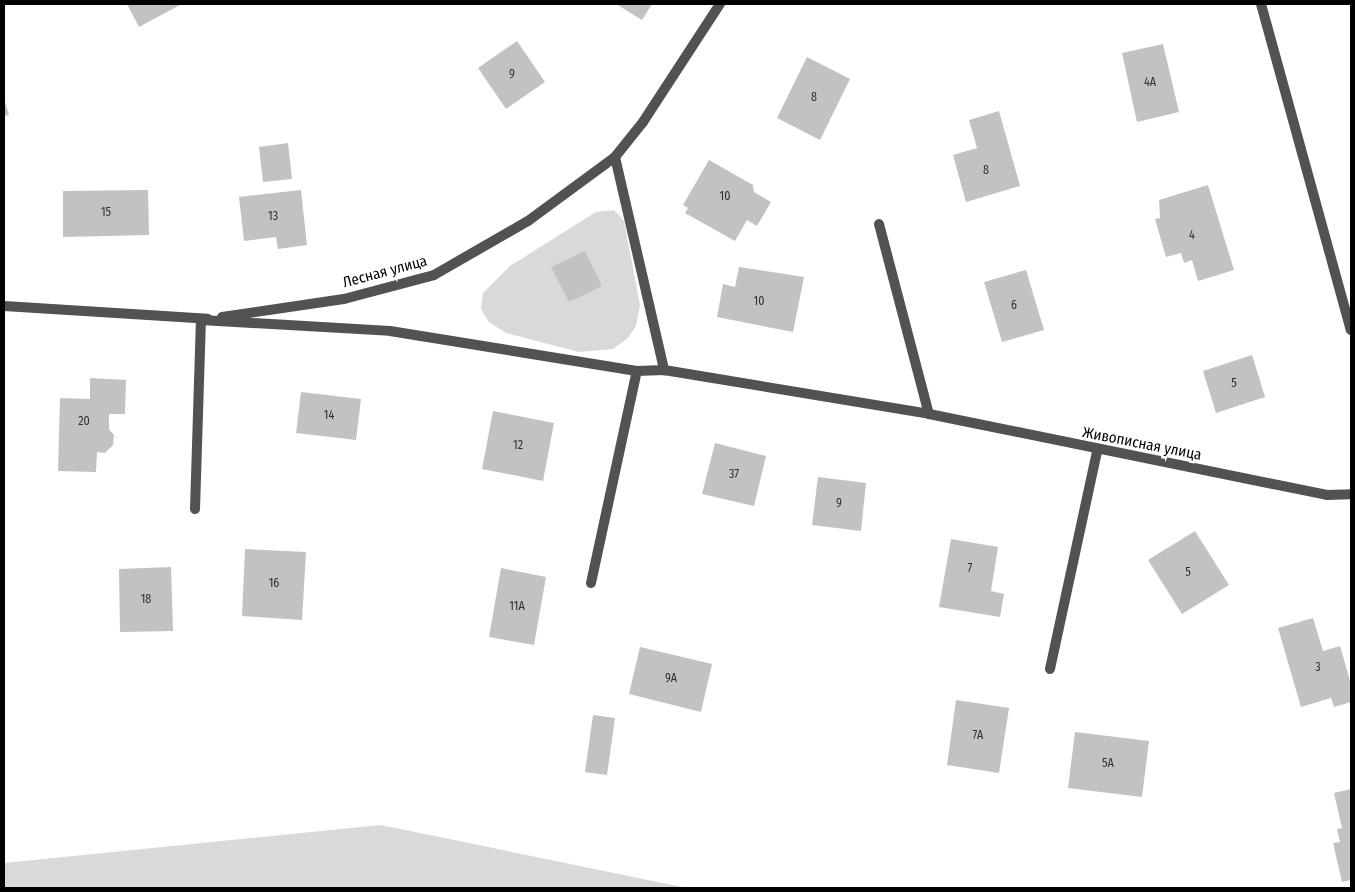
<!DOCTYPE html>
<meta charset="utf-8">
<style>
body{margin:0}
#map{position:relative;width:1355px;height:892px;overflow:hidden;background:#fff;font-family:"Fira Sans Condensed",sans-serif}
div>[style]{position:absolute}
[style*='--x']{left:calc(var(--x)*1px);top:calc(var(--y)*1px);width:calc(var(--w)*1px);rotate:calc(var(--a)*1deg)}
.green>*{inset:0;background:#d9d9d9}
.building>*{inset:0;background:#c2c2c2}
.street>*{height:10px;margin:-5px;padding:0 5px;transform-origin:5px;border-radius:5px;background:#525252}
span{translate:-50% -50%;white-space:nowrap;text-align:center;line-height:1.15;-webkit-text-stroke:5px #fff;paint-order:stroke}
.number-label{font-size:12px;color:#303030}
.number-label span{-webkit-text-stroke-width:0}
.street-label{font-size:15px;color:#000}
.frame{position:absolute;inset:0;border:5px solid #000;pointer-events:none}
</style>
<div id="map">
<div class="green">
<div style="clip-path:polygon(614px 210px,624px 221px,640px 305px,636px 326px,627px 339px,613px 349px,579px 352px,506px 333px,489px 322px,481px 309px,483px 293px,510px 266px,596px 212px)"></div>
<div style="clip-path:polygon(381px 825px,687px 888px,4px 888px,4px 863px)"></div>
</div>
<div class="building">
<div style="clip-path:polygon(127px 4px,179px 4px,180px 5px,139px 27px)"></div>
<div style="clip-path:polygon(616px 4px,652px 4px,642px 20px)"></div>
<div style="clip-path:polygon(517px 41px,545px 82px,506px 109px,478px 68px)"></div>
<div style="clip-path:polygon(1163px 44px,1179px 112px,1137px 122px,1122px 53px)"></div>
<div style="clip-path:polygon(807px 57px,850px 79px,820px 140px,777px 118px)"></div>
<div style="clip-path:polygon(4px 99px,9px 115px,4px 116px)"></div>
<div style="clip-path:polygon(999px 111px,1020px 186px,966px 202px,953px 155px,977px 148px,969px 120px)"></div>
<div style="clip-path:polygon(288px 143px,292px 179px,263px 182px,259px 147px)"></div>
<div style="clip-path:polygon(709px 160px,753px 185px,754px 192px,771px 202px,757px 226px,747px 220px,735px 241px,685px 213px,688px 208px,683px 205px)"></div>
<div style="clip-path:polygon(1208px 185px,1234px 270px,1198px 281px,1192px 260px,1184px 263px,1181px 253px,1166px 257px,1155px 219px,1160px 218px,1159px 200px)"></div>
<div style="clip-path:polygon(148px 190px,149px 235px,63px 237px,63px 191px)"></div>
<div style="clip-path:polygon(301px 190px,307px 245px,278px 249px,276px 237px,244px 241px,239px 197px)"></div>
<div style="clip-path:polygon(585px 251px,602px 286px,569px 302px,551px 267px)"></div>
<div style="clip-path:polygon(739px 267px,804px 277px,793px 332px,717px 317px,723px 284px,735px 287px)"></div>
<div style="clip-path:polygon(1026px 270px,1044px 330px,1002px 342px,984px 282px)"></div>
<div style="clip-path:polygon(1252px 355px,1265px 397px,1216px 413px,1203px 371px)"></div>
<div style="clip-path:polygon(90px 378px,126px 380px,125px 414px,109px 414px,109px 429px,114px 435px,113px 445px,105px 453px,97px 452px,96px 472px,58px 471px,60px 398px,90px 399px)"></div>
<div style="clip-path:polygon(301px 392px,361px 399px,356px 440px,296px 433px)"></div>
<div style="clip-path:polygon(493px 411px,554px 423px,543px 481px,482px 469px)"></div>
<div style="clip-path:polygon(715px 443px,766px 456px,754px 506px,702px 494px)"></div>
<div style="clip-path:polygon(818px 477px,866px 483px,861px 531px,812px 525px)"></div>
<div style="clip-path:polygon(1195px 531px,1229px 585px,1182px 614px,1148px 560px)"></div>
<div style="clip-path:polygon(951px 539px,998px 547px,991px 591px,1004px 594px,1000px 617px,939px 607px)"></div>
<div style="clip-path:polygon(245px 549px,306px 552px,302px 620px,242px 616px)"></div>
<div style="clip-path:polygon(171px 567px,173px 631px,120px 632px,119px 569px)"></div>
<div style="clip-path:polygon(501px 568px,546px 577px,534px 645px,489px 637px)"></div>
<div style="clip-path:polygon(1313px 618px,1323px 651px,1340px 646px,1351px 684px,1351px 702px,1334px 707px,1331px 698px,1301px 707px,1278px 628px)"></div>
<div style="clip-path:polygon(640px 647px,712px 664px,701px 712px,629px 694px)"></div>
<div style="clip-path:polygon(956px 700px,1009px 708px,999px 773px,947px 765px)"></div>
<div style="clip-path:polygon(593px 715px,615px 718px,607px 775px,585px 772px)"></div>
<div style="clip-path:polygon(1075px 732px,1149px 741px,1142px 797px,1068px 788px)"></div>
<div style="clip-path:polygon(1351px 789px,1351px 880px,1342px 882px,1333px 843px,1340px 842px,1337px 829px,1342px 828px,1334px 793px)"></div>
</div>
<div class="street">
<div style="--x:1261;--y:4;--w:338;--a:74.6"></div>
<div style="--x:615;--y:157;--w:219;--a:77"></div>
<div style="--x:879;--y:224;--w:196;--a:75.3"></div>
<div style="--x:4;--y:306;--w:204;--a:3.6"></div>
<div style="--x:222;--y:317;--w:123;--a:-8.4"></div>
<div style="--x:344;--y:299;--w:93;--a:-14.9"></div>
<div style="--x:434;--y:275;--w:108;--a:-29.9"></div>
<div style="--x:528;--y:221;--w:108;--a:-36.3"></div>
<div style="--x:615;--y:157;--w:45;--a:-51.3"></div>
<div style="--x:643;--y:122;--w:141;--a:-56.9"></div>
<div style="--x:195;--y:509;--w:189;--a:-88.2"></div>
<div style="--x:201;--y:320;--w:189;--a:3.3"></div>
<div style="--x:390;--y:331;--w:250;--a:9.2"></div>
<div style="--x:637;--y:371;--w:27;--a:-2"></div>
<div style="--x:664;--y:370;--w:269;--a:9.4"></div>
<div style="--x:929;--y:414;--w:406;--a:11.5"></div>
<div style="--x:1327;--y:495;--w:24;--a:-2"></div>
<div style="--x:591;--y:583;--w:217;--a:-77.8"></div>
<div style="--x:1050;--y:669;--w:223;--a:-77.8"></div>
</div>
<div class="number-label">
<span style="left:512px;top:75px">9</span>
<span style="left:1150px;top:83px">4А</span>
<span style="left:814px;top:98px">8</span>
<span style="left:986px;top:171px">8</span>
<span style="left:725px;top:197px">10</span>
<span style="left:106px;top:213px">15</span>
<span style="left:273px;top:217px">13</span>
<span style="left:1192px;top:236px">4</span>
<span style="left:759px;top:302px">10</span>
<span style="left:1014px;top:306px">6</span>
<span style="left:1234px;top:384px">5</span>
<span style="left:329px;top:416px">14</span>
<span style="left:84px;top:422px">20</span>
<span style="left:518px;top:446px">12</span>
<span style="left:734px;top:475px">37</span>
<span style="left:839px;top:504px">9</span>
<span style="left:970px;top:569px">7</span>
<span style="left:1188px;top:573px">5</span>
<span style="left:274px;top:584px">16</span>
<span style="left:146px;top:600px">18</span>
<span style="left:517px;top:607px">11А</span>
<span style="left:1318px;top:668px">3</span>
<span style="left:671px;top:679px">9А</span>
<span style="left:978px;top:736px">7А</span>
<span style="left:1108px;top:764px">5А</span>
</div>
<div class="street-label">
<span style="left:385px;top:272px;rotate:-15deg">Лесная улица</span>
<span style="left:1142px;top:444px;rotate:11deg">Живописная улица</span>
</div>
<div class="frame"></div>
</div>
